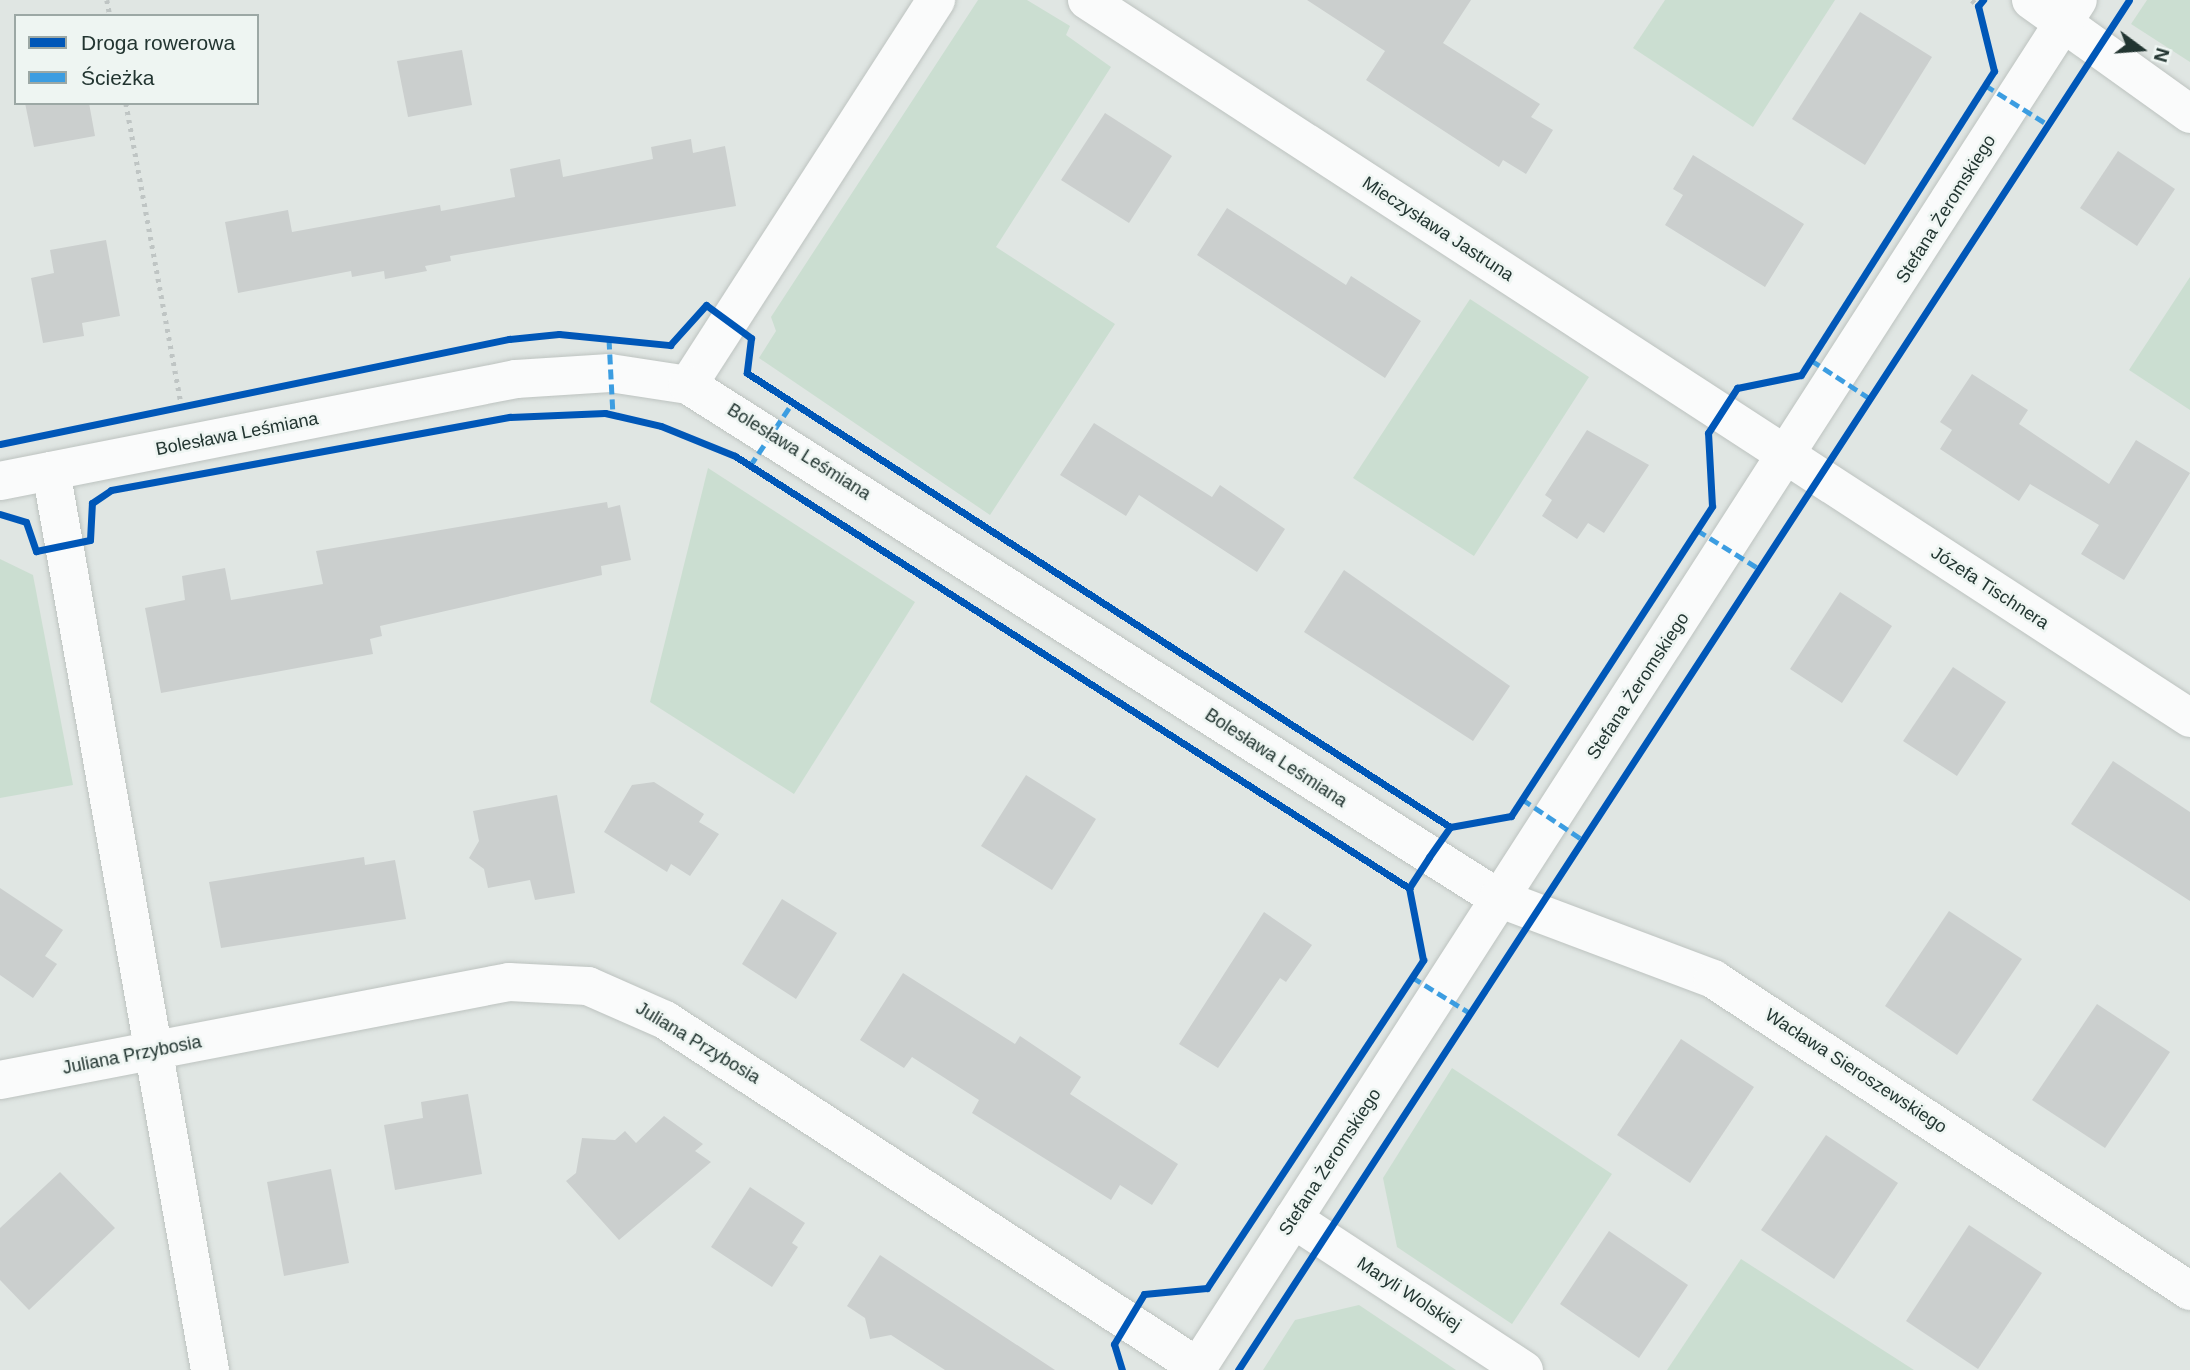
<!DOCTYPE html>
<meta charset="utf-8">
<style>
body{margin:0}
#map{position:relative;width:2190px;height:1370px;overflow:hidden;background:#e0e6e3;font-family:Helvetica,sans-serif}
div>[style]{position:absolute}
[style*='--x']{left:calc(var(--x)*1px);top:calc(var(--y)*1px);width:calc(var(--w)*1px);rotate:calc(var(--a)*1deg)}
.green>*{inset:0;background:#cbded1}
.building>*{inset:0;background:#cbcfce}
.path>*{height:4.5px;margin-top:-2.25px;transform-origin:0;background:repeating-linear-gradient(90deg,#bfc5c4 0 3.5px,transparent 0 8.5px)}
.roads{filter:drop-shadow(0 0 2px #bdc3c0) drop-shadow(0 0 2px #bdc3c0)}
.minor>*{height:38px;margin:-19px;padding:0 19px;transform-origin:19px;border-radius:19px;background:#fafbfb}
.quiet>*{height:5px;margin-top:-2.5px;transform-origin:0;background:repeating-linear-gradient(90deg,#3c9de1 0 10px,transparent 0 15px)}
.cycleway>*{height:7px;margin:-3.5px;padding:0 3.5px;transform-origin:3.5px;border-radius:3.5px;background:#0057b8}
span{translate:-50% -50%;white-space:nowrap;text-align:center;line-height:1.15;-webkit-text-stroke:5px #eef5f2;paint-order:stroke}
.street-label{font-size:18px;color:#223531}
.legend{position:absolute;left:14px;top:14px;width:245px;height:91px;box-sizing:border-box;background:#eef5f2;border:2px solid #9ca8a5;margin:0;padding:9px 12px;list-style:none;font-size:21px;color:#223531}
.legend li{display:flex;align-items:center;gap:14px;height:35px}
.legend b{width:35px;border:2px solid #9ca8a5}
.north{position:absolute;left:2106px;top:14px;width:70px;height:70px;-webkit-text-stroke:5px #eef5f2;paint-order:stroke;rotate:106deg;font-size:19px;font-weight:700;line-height:28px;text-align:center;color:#223531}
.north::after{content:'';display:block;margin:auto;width:24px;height:32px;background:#223531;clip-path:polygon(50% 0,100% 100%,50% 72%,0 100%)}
</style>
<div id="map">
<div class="green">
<div style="clip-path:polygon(978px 0,1027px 0,1070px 26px,1066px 35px,1111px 67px,996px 247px,1115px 324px,990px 515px,759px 358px,776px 331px,771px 317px)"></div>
<div style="clip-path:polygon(1665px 0,1835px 0,1753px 127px,1633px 48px)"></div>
<div style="clip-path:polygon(2147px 0,2190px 0,2190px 62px,2131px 24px)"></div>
<div style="clip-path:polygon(2190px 277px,2190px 410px,2129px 370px)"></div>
<div style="clip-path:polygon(1470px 299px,1589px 377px,1474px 556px,1353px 478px)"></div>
<div style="clip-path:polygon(708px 468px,915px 602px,794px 794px,650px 702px)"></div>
<div style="clip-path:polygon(0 559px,33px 575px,73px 785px,0 798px)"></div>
<div style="clip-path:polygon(1452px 1068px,1612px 1174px,1512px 1324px,1397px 1247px,1383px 1178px)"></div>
<div style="clip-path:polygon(1741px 1259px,1914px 1370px,1667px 1370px)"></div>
<div style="clip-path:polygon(1359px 1305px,1456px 1370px,1263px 1370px,1295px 1320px)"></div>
</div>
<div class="building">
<div style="clip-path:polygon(1307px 0,1471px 0,1443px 43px,1540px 104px,1531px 117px,1553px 130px,1526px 174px,1503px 160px,1499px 167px,1366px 80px,1385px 51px)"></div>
<div style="clip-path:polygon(1860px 12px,1932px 57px,1865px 165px,1792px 119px)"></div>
<div style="clip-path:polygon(462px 50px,472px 105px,408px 117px,397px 61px)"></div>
<div style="clip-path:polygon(25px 103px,89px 103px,95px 136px,34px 147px)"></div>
<div style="clip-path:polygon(1105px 113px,1172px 156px,1129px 223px,1061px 180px)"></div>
<div style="clip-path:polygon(691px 139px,693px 153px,725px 146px,736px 206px,450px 256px,451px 261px,425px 266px,427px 271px,385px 279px,384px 271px,352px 277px,351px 271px,238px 293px,225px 222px,288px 210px,292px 232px,440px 205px,441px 211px,515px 197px,510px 169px,560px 159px,563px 177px,653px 159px,651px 147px)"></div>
<div style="clip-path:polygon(2118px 151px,2175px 189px,2137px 246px,2080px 208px)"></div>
<div style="clip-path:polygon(1693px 155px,1804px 224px,1765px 287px,1665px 225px,1683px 195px,1673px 189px)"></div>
<div style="clip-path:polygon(1227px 208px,1346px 285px,1351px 276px,1421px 321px,1385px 378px,1197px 255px)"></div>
<div style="clip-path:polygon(106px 240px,120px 316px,82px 323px,84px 336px,43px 343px,31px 278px,54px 273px,50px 250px)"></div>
<div style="clip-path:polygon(1972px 374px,2028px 410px,2019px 424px,2109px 484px,2136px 440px,2190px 473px,2124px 580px,2081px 554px,2099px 525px,2030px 484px,2019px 501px,1940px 449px,1952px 430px,1940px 422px)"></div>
<div style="clip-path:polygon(1094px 423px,1212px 497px,1220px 485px,1285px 529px,1257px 572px,1139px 495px,1126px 516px,1060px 475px)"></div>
<div style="clip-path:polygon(1587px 430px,1649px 465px,1604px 533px,1588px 523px,1577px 539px,1542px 516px,1552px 500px,1545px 495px)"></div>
<div style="clip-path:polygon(607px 502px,608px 508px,620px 505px,631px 560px,601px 566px,602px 575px,380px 626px,382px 636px,370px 639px,373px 654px,161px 693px,145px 608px,185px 600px,182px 576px,225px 568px,231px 600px,323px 584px,316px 551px)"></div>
<div style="clip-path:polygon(1344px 570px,1510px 686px,1473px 741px,1304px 632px)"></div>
<div style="clip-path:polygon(1840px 592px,1892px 626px,1842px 703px,1790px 669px)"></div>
<div style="clip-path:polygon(1953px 667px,2006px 702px,1957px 776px,1903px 741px)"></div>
<div style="clip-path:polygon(2113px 761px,2190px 812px,2190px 901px,2071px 824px)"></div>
<div style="clip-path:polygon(1026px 775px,1096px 819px,1052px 890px,981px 846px)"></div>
<div style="clip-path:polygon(654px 782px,704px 814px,699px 822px,719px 834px,690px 876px,671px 864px,667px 872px,604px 832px,632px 785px)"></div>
<div style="clip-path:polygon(557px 795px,575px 893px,535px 900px,530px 880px,488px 888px,484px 869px,469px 858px,479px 841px,473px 811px)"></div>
<div style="clip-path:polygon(364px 857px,365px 865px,395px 860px,406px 919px,221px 948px,209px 882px)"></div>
<div style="clip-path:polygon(0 888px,63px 930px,45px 956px,57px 964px,33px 998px,0 975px)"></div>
<div style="clip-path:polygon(782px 899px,837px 933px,796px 999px,742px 964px)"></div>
<div style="clip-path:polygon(1949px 911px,2022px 959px,1957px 1055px,1885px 1006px)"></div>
<div style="clip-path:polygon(1264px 912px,1312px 945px,1286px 982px,1280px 978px,1218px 1068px,1179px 1044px)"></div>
<div style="clip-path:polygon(903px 973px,1015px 1044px,1020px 1036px,1081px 1077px,1070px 1094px,1178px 1164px,1152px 1205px,1120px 1185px,1111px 1200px,972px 1113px,979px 1100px,912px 1057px,904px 1068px,860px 1040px)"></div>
<div style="clip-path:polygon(2097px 1004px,2170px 1052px,2105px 1148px,2032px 1100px)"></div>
<div style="clip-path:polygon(1681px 1039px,1754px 1087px,1690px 1183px,1617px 1135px)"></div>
<div style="clip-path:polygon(468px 1094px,482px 1174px,395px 1190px,384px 1125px,423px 1118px,421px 1102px)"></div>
<div style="clip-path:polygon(664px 1116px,703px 1144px,695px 1151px,711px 1162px,619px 1240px,566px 1181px,576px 1173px,582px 1138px,615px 1140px,625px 1131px,636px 1143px)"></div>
<div style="clip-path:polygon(1826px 1135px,1898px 1183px,1834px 1279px,1761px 1230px)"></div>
<div style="clip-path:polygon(331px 1169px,349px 1263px,284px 1276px,267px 1182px)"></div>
<div style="clip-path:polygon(60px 1172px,115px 1228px,29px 1310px,0 1280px,0 1228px)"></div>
<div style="clip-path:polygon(750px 1187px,805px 1223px,792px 1243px,798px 1247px,772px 1287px,711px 1247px)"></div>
<div style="clip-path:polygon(1969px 1225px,2042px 1273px,1978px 1369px,1906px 1321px)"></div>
<div style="clip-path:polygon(1609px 1231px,1688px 1285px,1639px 1358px,1560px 1304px)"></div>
<div style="clip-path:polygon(880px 1255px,1055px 1370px,945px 1370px,891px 1335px,870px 1339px,865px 1318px,847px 1306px)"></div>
</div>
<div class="path">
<div style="--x:107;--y:0;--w:16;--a:79"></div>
<div style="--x:1972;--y:0;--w:8;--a:45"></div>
<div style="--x:126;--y:103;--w:304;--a:79.6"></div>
</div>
<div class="roads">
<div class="minor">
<div style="--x:1087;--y:0;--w:1316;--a:33.06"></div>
<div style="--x:2031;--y:0;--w:196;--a:35.6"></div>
<div style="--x:688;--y:385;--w:458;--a:-57.2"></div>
<div style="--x:51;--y:471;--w:913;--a:79.97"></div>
<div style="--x:0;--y:481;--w:526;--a:-11.18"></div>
<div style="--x:516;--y:379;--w:94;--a:-3.7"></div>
<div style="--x:610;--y:373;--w:79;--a:8.7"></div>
<div style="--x:688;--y:385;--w:959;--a:32.35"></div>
<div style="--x:1498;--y:898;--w:230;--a:20.6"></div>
<div style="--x:1713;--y:979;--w:570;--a:33.19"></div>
<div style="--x:0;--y:1080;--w:518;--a:-10.9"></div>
<div style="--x:509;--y:982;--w:79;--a:2.9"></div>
<div style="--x:588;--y:986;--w:84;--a:23.8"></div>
<div style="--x:665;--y:1020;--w:636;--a:33.07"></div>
<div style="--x:1293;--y:1219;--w:276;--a:33.2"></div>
<div style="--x:1196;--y:1370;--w:1629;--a:-57.23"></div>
</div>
</div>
<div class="quiet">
<div style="--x:1985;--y:85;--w:73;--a:32.2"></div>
<div style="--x:609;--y:339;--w:76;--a:87"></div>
<div style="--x:1811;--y:360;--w:69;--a:33.2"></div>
<div style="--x:750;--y:466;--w:77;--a:-56.1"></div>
<div style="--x:1697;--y:530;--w:72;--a:31.9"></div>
<div style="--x:1522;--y:799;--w:73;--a:33.9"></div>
<div style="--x:1412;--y:977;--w:68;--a:31.8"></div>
</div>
<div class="cycleway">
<div style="--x:0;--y:444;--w:520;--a:-11.66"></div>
<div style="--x:509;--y:339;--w:50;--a:-5.7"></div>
<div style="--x:559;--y:334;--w:112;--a:5.7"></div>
<div style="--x:670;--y:345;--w:54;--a:-48"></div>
<div style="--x:706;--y:305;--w:56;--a:36.3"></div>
<div style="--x:751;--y:338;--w:35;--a:97"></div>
<div style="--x:747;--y:373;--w:837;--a:32.85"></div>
<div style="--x:0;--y:514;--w:27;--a:17"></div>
<div style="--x:26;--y:522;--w:31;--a:71"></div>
<div style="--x:36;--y:551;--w:55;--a:-11.5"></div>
<div style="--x:90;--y:540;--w:37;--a:-87"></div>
<div style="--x:92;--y:503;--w:23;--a:-34"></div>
<div style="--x:111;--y:490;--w:406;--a:-10.4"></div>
<div style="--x:510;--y:417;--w:95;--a:-2.4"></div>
<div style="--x:605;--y:413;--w:57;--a:13.1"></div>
<div style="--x:661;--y:426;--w:80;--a:22.1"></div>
<div style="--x:735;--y:456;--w:801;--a:32.66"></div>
<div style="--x:1122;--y:1370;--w:27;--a:-107"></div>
<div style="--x:1114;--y:1344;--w:58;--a:-59"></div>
<div style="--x:1144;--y:1294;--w:63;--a:-5.4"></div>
<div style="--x:1207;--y:1288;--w:393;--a:-56.6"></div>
<div style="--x:1423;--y:960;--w:73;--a:-101"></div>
<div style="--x:1409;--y:888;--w:37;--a:-57"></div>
<div style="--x:1429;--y:857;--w:37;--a:-55"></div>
<div style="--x:1450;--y:827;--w:62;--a:-10.2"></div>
<div style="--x:1511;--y:816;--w:369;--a:-57"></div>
<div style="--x:1712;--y:506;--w:73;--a:-93.1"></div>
<div style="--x:1708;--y:433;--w:54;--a:-57.2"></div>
<div style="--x:1737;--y:388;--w:65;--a:-11.5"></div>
<div style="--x:1801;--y:375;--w:360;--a:-57.6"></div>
<div style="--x:1994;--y:71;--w:67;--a:-103.8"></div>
<div style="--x:1978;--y:6;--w:8;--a:-50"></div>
<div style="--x:1238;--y:1370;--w:1634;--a:-56.96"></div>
</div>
<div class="street-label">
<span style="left:1946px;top:209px;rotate:-58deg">Stefana Żeromskiego</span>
<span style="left:1438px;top:229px;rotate:33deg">Mieczysława Jastruna</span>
<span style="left:237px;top:434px;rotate:-11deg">Bolesława Leśmiana</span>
<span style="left:799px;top:452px;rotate:32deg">Bolesława Leśmiana</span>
<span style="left:1990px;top:588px;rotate:33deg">Józefa Tischnera</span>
<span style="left:1638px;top:686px;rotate:-57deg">Stefana Żeromskiego</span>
<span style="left:1276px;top:758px;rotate:33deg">Bolesława Leśmiana</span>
<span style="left:698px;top:1043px;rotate:31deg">Juliana Przybosia</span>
<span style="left:132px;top:1055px;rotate:-11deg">Juliana Przybosia</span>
<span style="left:1856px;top:1071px;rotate:33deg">Wacława Sieroszewskiego</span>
<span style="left:1330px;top:1162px;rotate:-57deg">Stefana Żeromskiego</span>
<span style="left:1409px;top:1294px;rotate:33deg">Maryli Wolskiej</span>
</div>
<ul class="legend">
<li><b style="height:9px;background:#0057b8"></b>Droga rowerowa</li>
<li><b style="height:9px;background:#3c9de1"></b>Ścieżka</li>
</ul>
<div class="north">N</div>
</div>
